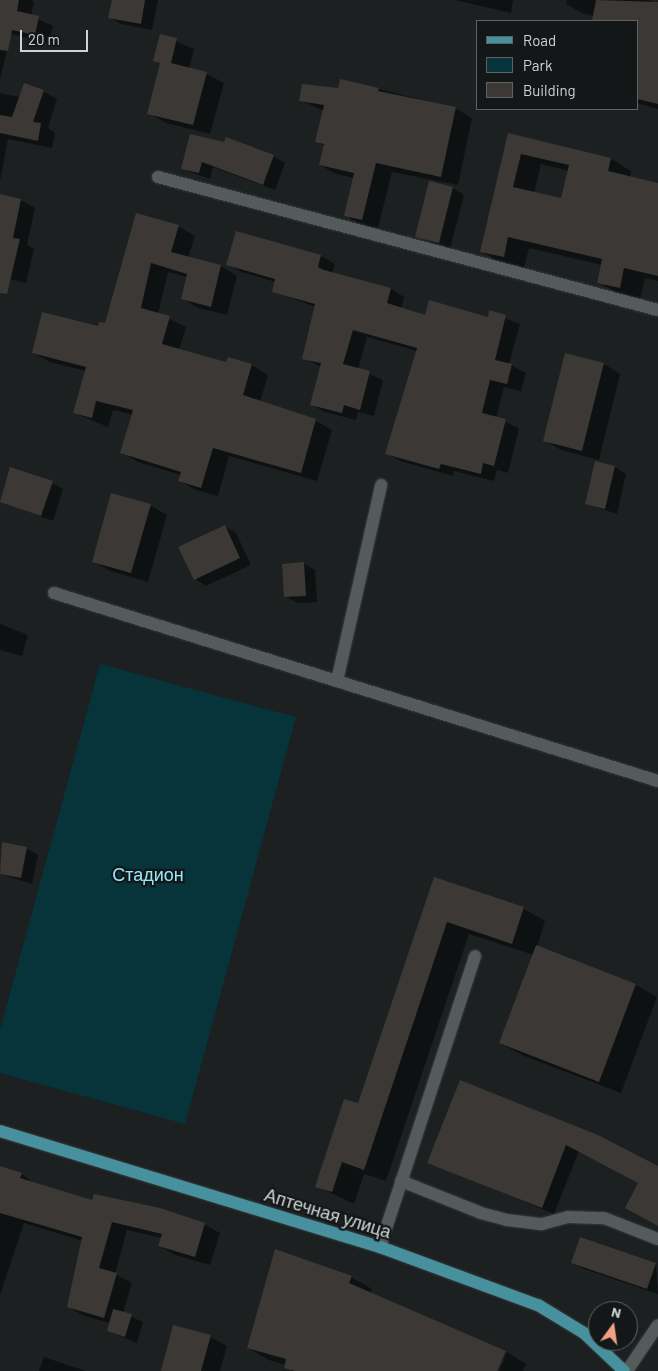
<!DOCTYPE html>
<meta charset="utf-8">
<style>
body{margin:0}
#map{position:relative;width:658px;height:1371px;overflow:hidden;background:#1c2021;font-family:Barlow,sans-serif}
div>[style]{position:absolute}
[style*='--x']{left:calc(var(--x)*1px);top:calc(var(--y)*1px);width:calc(var(--w)*1px);rotate:calc(var(--a)*1deg)}
.green>*{inset:0;background:#07333a}
.shadow>*{inset:0;background:#0007}
.building>*{inset:0;background:#3c3836}
.roads{filter:drop-shadow(0 0 1px #373a3b) drop-shadow(0 0 1px #373a3b)}
.minor>*{height:12px;margin:-6px;padding:0 6px;transform-origin:6px;border-radius:6px;background:#555a5b}
.major>*{height:12px;margin:-6px;padding:0 6px;transform-origin:6px;border-radius:6px;background:#46919d}
span{translate:-50% -50%;white-space:nowrap;text-align:center;line-height:1.15;-webkit-text-stroke:4.5px #131718;paint-order:stroke}
.park-label{font-size:18px;color:#95e9f9}
.street-label{font-size:18px;color:#cfd2d3}
.legend{position:absolute;left:476px;top:20px;width:162px;height:90px;box-sizing:border-box;background:#131718;border:1px solid #5e6263;margin:0;padding:6px 9px;list-style:none;font-size:15px;color:#cfd2d3}
.legend li{display:flex;align-items:center;gap:10px;height:25px}
.legend b{width:25px;border:1px solid #5e6263}
.north{position:absolute;left:588px;top:1301px;width:50px;height:50px;box-sizing:border-box;background:#131718;border:1px solid #5e6263;border-radius:50%;rotate:14deg;font-size:14px;font-weight:700;line-height:20px;text-align:center;color:#cfd2d3}
.north::after{content:'';display:block;margin:auto;width:18px;height:22px;background:#f2a081;clip-path:polygon(50% 0,100% 100%,50% 72%,0 100%)}
.scale{position:absolute;left:20px;top:30px;width:68px;height:22px;box-sizing:border-box;border:2px solid #cfd2d3;border-top:0;padding-left:6px;font-size:15px;line-height:18px;white-space:nowrap;color:#cfd2d3;-webkit-text-stroke:4px #131718;paint-order:stroke}
</style>
<div id="map">
<div class="green">
<div style="clip-path:polygon(100px 664px,296px 717px,185px 1124px,0 1073px,0 1030px)"></div>
</div>
<div class="shadow">
<div style="clip-path:polygon(0 0,31px 0,34px 2px,31px 16px,53px 26px,49px 43px,11px 34px,0 79px)"></div>
<div style="clip-path:polygon(113px 0,158px 0,152px 30px,121px 24px,110px 17px)"></div>
<div style="clip-path:polygon(455px 0,513px 0,511px 13px)"></div>
<div style="clip-path:polygon(567px 0,649px 0,658px 4px,658px 109px,637px 103px,637px 21px,593px 21px,594px 16px,582px 13px,566px 4px)"></div>
<div style="clip-path:polygon(161px 35px,194px 49px,189px 69px,207px 74px,224px 83px,210px 134px,166px 123px,149px 113px,161px 64px,154px 60px)"></div>
<div style="clip-path:polygon(379px 89px,455px 108px,472px 118px,458px 185px,392px 172px,378px 228px,361px 225px,345px 215px,354px 178px,336px 174px,320px 165px,324px 146px,317px 141px,324px 111px,300px 100px,339px 90px)"></div>
<div style="clip-path:polygon(43px 91px,57px 99px,48px 128px,55px 133px,52px 148px,8px 139px,0 181px,0 93px,20px 97px)"></div>
<div style="clip-path:polygon(191px 135px,273px 156px,285px 163px,275px 190px,213px 167px,210px 179px,182px 169px)"></div>
<div style="clip-path:polygon(evenodd,509px 135px,611px 159px,631px 171px,630px 178px,658px 184px,658px 281px,645px 278px,640px 299px,619px 294px,598px 282px,602px 265px,529px 248px,524px 268px,501px 263px,481px 251px,509px 135px,541px 164px,569px 171px,562px 200px,534px 193px,541px 164px)"></div>
<div style="clip-path:polygon(453px 188px,464px 195px,450px 249px,416px 236px)"></div>
<div style="clip-path:polygon(0 196px,20px 200px,35px 208px,27px 245px,34px 249px,26px 283px,0 277px)"></div>
<div style="clip-path:polygon(136px 214px,178px 226px,195px 236px,188px 258px,221px 266px,237px 276px,227px 315px,198px 308px,182px 298px,187px 277px,168px 272px,158px 314px,186px 327px,179px 350px,227px 364px,229px 359px,252px 365px,268px 375px,260px 402px,316px 421px,332px 430px,317px 481px,229px 456px,218px 496px,196px 490px,180px 481px,181px 475px,138px 462px,121px 452px,133px 415px,113px 410px,108px 427px,75px 413px,86px 371px,50px 362px,33px 353px,106px 325px)"></div>
<div style="clip-path:polygon(237px 233px,321px 256px,335px 264px,332px 273px,391px 289px,404px 297px,401px 309px,426px 317px,489px 318px,490px 312px,520px 324px,509px 364px,526px 373px,521px 391px,504px 387px,496px 418px,519px 428px,508px 473px,497px 470px,494px 481px,454px 471px,453px 476px,400px 461px,386px 453px,417px 351px,367px 337px,358px 369px,383px 380px,374px 416px,358px 412px,356px 420px,325px 412px,312px 405px,321px 367px,304px 358px,316px 307px,273px 291px,276px 282px,241px 272px,228px 264px)"></div>
<div style="clip-path:polygon(604px 364px,620px 374px,599px 460px,561px 450px,544px 440px)"></div>
<div style="clip-path:polygon(615px 467px,626px 474px,617px 514px,587px 504px)"></div>
<div style="clip-path:polygon(52px 483px,63px 489px,53px 521px,0 501px)"></div>
<div style="clip-path:polygon(150px 505px,167px 515px,148px 582px,110px 571px,93px 561px)"></div>
<div style="clip-path:polygon(225px 527px,236px 533px,251px 565px,206px 586px,195px 579px)"></div>
<div style="clip-path:polygon(303px 563px,315px 570px,317px 602px,297px 603px,285px 596px)"></div>
<div style="clip-path:polygon(0 624px,28px 635px,22px 656px,0 650px)"></div>
<div style="clip-path:polygon(3px 844px,26px 848px,38px 855px,32px 884px,0 874px)"></div>
<div style="clip-path:polygon(435px 879px,524px 909px,545px 921px,537px 947px,636px 985px,657px 997px,621px 1093px,522px 1055px,500px 1043px,534px 955px,469px 934px,386px 1181px,364px 1174px,354px 1204px,316px 1186px,359px 1105px)"></div>
<div style="clip-path:polygon(460px 1082px,658px 1167px,658px 1225px,639px 1183px,579px 1151px,554px 1214px,429px 1162px)"></div>
<div style="clip-path:polygon(0 1167px,22px 1174px,36px 1185px,93px 1202px,204px 1224px,220px 1233px,210px 1265px,175px 1255px,160px 1246px,162px 1238px,127px 1230px,115px 1274px,132px 1283px,123px 1313px,143px 1322px,137px 1343px,108px 1331px,110px 1323px,84px 1316px,69px 1307px,83px 1241px,24px 1223px,0 1295px)"></div>
<div style="clip-path:polygon(572px 1263px,656px 1264px,658px 1294px,584px 1269px)"></div>
<div style="clip-path:polygon(351px 1277px,372px 1289px,370px 1293px,506px 1352px,496px 1371px,292px 1371px,286px 1365px,269px 1360px,248px 1348px)"></div>
<div style="clip-path:polygon(210px 1337px,227px 1346px,220px 1371px,162px 1371px)"></div>
<div style="clip-path:polygon(507px 1352px,526px 1364px,523px 1371px,499px 1371px)"></div>
<div style="clip-path:polygon(44px 1357px,86px 1371px,39px 1371px)"></div>
</div>
<div class="building">
<div style="clip-path:polygon(0 0,19px 0,17px 11px,39px 16px,35px 35px,12px 30px,8px 51px,0 50px)"></div>
<div style="clip-path:polygon(112px 0,145px 0,141px 24px,108px 18px)"></div>
<div style="clip-path:polygon(596px 0,658px 2px,658px 104px,637px 99px,637px 21px,592px 21px)"></div>
<div style="clip-path:polygon(160px 34px,177px 38px,171px 63px,207px 72px,193px 125px,147px 114px,160px 63px,153px 61px)"></div>
<div style="clip-path:polygon(340px 79px,379px 88px,378px 91px,456px 107px,441px 177px,376px 163px,362px 220px,344px 216px,354px 173px,319px 165px,324px 144px,315px 142px,324px 105px,299px 101px,302px 84px,338px 88px)"></div>
<div style="clip-path:polygon(24px 83px,44px 90px,33px 122px,41px 123px,38px 141px,0 133px,0 115px,12px 117px)"></div>
<div style="clip-path:polygon(evenodd,508px 133px,611px 158px,608px 171px,658px 183px,658px 276px,624px 268px,620px 288px,597px 283px,602px 259px,508px 237px,504px 257px,480px 252px,508px 133px,521px 154px,569px 165px,561px 198px,513px 187px,521px 154px)"></div>
<div style="clip-path:polygon(190px 134px,224px 142px,226px 137px,274px 155px,263px 185px,202px 162px,199px 173px,181px 169px)"></div>
<div style="clip-path:polygon(429px 181px,453px 187px,439px 243px,415px 237px)"></div>
<div style="clip-path:polygon(0 194px,21px 199px,13px 238px,20px 239px,7px 294px,0 293px)"></div>
<div style="clip-path:polygon(136px 213px,179px 225px,171px 252px,221px 265px,211px 307px,181px 299px,187px 274px,151px 263px,141px 308px,170px 316px,162px 344px,226px 362px,228px 357px,252px 364px,243px 395px,316px 419px,301px 473px,213px 448px,201px 488px,178px 481px,181px 472px,120px 453px,133px 410px,96px 401px,92px 418px,73px 413px,86px 367px,32px 353px,42px 312px,98px 326px,99px 322px,105px 323px)"></div>
<div style="clip-path:polygon(236px 231px,321px 255px,318px 267px,324px 270px,391px 288px,387px 303px,425px 315px,429px 300px,488px 317px,489px 310px,506px 315px,495px 360px,512px 364px,507px 384px,490px 380px,482px 413px,506px 419px,494px 466px,483px 463px,481px 474px,441px 464px,439px 469px,385px 454px,417px 348px,353px 330px,343px 364px,370px 371px,360px 410px,344px 405px,342px 413px,310px 405px,321px 363px,302px 359px,315px 304px,272px 292px,275px 279px,226px 265px)"></div>
<div style="clip-path:polygon(565px 353px,604px 363px,582px 451px,543px 441px)"></div>
<div style="clip-path:polygon(595px 461px,615px 466px,605px 509px,585px 504px)"></div>
<div style="clip-path:polygon(10px 467px,53px 481px,41px 516px,0 502px)"></div>
<div style="clip-path:polygon(111px 493px,151px 504px,131px 573px,92px 562px)"></div>
<div style="clip-path:polygon(225px 525px,240px 558px,194px 580px,178px 547px)"></div>
<div style="clip-path:polygon(304px 562px,306px 596px,284px 597px,282px 564px)"></div>
<div style="clip-path:polygon(2px 842px,27px 847px,21px 878px,0 874px)"></div>
<div style="clip-path:polygon(434px 877px,524px 907px,512px 944px,447px 922px,364px 1170px,342px 1162px,332px 1192px,315px 1187px,344px 1099px,358px 1103px)"></div>
<div style="clip-path:polygon(536px 945px,636px 984px,599px 1082px,499px 1043px)"></div>
<div style="clip-path:polygon(460px 1080px,598px 1135px,658px 1166px,658px 1226px,625px 1208px,638px 1183px,566px 1145px,542px 1208px,427px 1163px)"></div>
<div style="clip-path:polygon(0 1166px,22px 1173px,20px 1178px,92px 1200px,94px 1194px,160px 1208px,205px 1223px,195px 1257px,158px 1246px,162px 1234px,112px 1222px,99px 1268px,117px 1273px,104px 1318px,67px 1307px,82px 1237px,0 1213px)"></div>
<div style="clip-path:polygon(580px 1237px,656px 1263px,647px 1289px,571px 1263px)"></div>
<div style="clip-path:polygon(275px 1249px,352px 1276px,349px 1283px,506px 1351px,497px 1371px,295px 1371px,284px 1368px,286px 1359px,247px 1348px)"></div>
<div style="clip-path:polygon(113px 1309px,132px 1314px,125px 1337px,107px 1331px)"></div>
<div style="clip-path:polygon(173px 1325px,211px 1335px,201px 1371px,161px 1371px)"></div>
</div>
<div class="roads">
<div class="minor">
<div style="--x:158;--y:177;--w:517;--a:14.9"></div>
<div style="--x:54;--y:593;--w:633;--a:17.29"></div>
<div style="--x:337;--y:681;--w:201;--a:-77.3"></div>
<div style="--x:401;--y:1181;--w:86;--a:21.8"></div>
<div style="--x:481;--y:1213;--w:27;--a:15"></div>
<div style="--x:507;--y:1220;--w:35;--a:7"></div>
<div style="--x:542;--y:1224;--w:27;--a:-15"></div>
<div style="--x:568;--y:1217;--w:36;--a:2"></div>
<div style="--x:604;--y:1218;--w:58;--a:21.3"></div>
<div style="--x:380;--y:1247;--w:306;--a:-71.9"></div>
<div style="--x:627;--y:1371;--w:55;--a:-56"></div>
</div>
<div class="major">
<div style="--x:0;--y:1131;--w:397;--a:17"></div>
<div style="--x:380;--y:1247;--w:168;--a:20.2"></div>
<div style="--x:538;--y:1305;--w:54;--a:31.3"></div>
<div style="--x:584;--y:1333;--w:55;--a:43.5"></div>
</div>
</div>
<div class="park-label">
<span style="left:148px;top:874px">Стадион</span>
</div>
<div class="street-label">
<span style="left:328px;top:1213px;rotate:17deg">Аптечная улица</span>
</div>
<ul class="legend">
<li><b style="height:6px;background:#46919d"></b>Road</li>
<li><b style="height:14px;background:#07333a"></b>Park</li>
<li><b style="height:14px;background:#3c3836"></b>Building</li>
</ul>
<div class="north">N</div>
<div class="scale">20 m</div>
</div>
